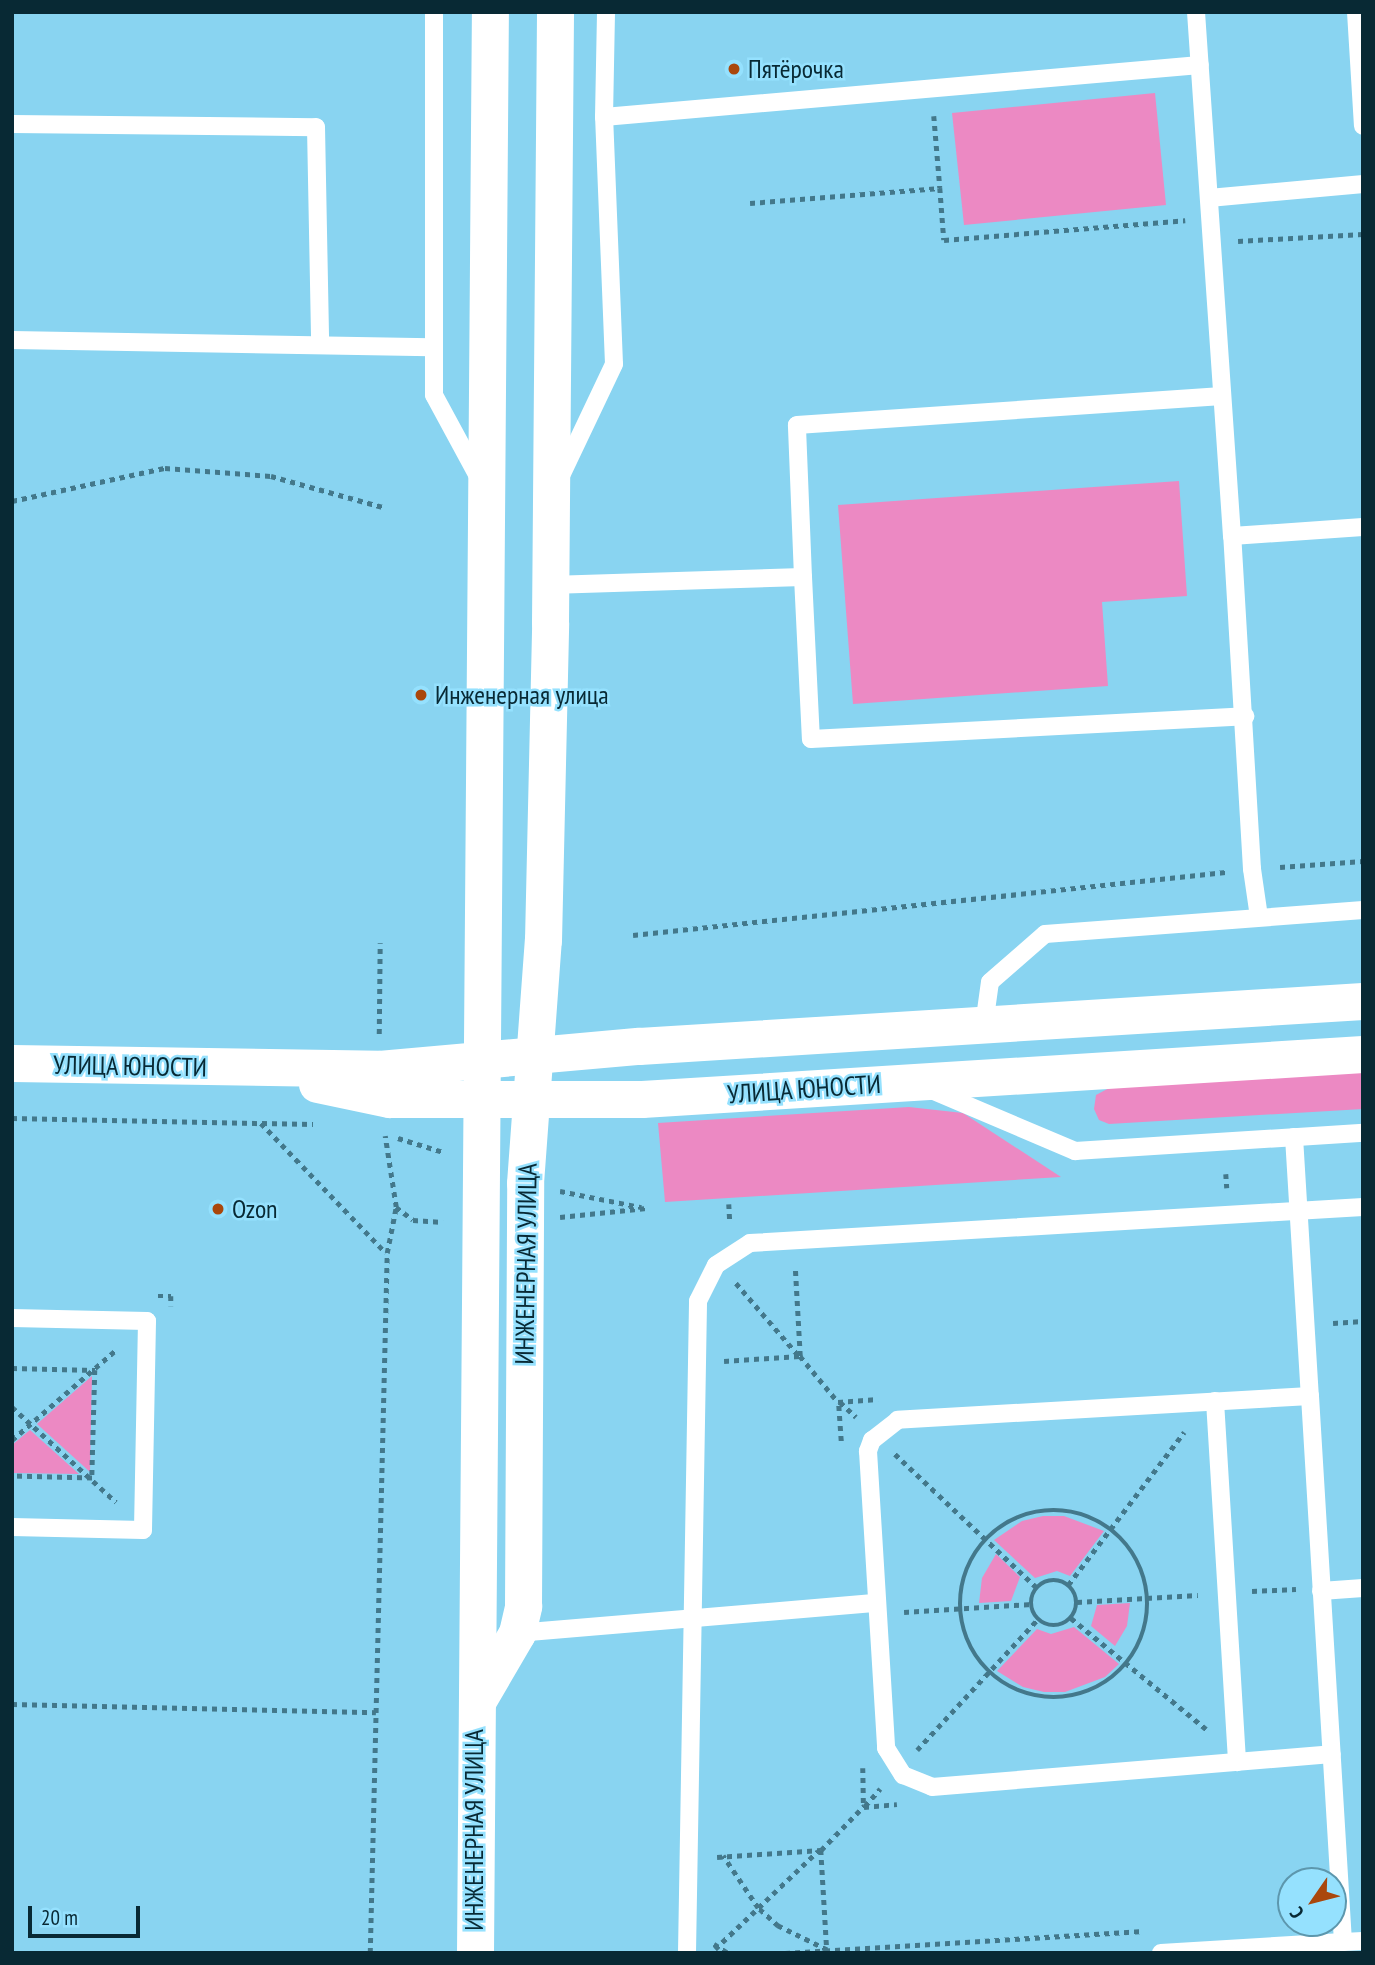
<!DOCTYPE html>
<meta charset="utf-8">
<style>
body{margin:0}
#map{position:relative;width:1375px;height:1965px;overflow:hidden;background:#89d4f1;font-family:"PT Sans Narrow",sans-serif}
div>[style]{position:absolute}
[style*='--x']{left:calc(var(--x)*1px);top:calc(var(--y)*1px);width:calc(var(--w)*1px);rotate:calc(var(--a)*1deg)}
.green>*{inset:0;background:#ec89c3}
.path>*{height:4.5px;margin-top:-2.25px;transform-origin:0;background:repeating-linear-gradient(90deg,#43788b 0 5px,transparent 0 10px)}
.path>.ring{margin:-2.25px;padding:0;box-sizing:content-box;background:none;border:4.5px solid #43788b;border-radius:50%}
.lane>*{height:18px;margin:-9px;padding:0 9px;transform-origin:9px;border-radius:9px;background:#fff}
.street>*{height:37px;margin:-18.5px;padding:0 18.5px;transform-origin:18.5px;border-radius:18.5px;background:#fff}
.dots>*{width:19px;height:19px;translate:-50% -50%;box-sizing:border-box;border:4px solid #95e1fe;border-radius:50%}
span{translate:-50% -50%;white-space:nowrap;text-align:center;line-height:1.15;-webkit-text-stroke:5px #95e1fe;paint-order:stroke}
.poi-label{font-size:26px;color:#082934}
.left{translate:0 -50%;text-align:left}
.street-label{font-size:26px;color:#082934}
.frame{position:absolute;inset:0;border:14px solid #082934;pointer-events:none}
.north{position:absolute;left:1277px;top:1867px;width:70px;height:70px;box-sizing:border-box;background:#95e1fe;border:2px solid #5d97ad;border-radius:50%;rotate:235deg;font-size:19px;font-weight:700;line-height:28px;text-align:center;color:#082934}
.north::after{content:'';display:block;margin:auto;width:24px;height:32px;background:#aa470c;clip-path:polygon(50% 0,100% 100%,50% 72%,0 100%)}
.scale{position:absolute;left:28px;top:1906px;width:112px;height:32px;box-sizing:border-box;border:4px solid #082934;border-top:0;padding-left:9px;font-size:21px;line-height:24px;white-space:nowrap;color:#082934;-webkit-text-stroke:5px #95e1fe;paint-order:stroke}
</style>
<div id="map">
<div class="green">
<div style="clip-path:polygon(1155px 93px,1166px 205px,964px 225px,952px 113px)"></div>
<div style="clip-path:polygon(1179px 481px,1187px 596px,1102px 602px,1108px 686px,853px 704px,838px 505px)"></div>
<div style="clip-path:polygon(1363px 1071px,1363px 1109px,1109px 1124px,1099px 1120px,1094px 1109px,1096px 1095px,1111px 1087px)"></div>
<div style="clip-path:polygon(909px 1107px,963px 1113px,1061px 1177px,665px 1202px,658px 1123px)"></div>
<div style="clip-path:polygon(92px 1376px,90px 1472px,37px 1424px)"></div>
<div style="clip-path:polygon(30px 1430px,79px 1474px,12px 1473px,12px 1445px)"></div>
<div style="clip-path:polygon(1043px 1516px,1064px 1516px,1104px 1531px,1070px 1576px,1057px 1571px,1035px 1578px,994px 1540px,1022px 1521px)"></div>
<div style="clip-path:polygon(996px 1554px,1020px 1577px,1011px 1601px,979px 1603px,982px 1578px)"></div>
<div style="clip-path:polygon(1130px 1603px,1127px 1626px,1115px 1646px,1091px 1626px,1097px 1605px)"></div>
<div style="clip-path:polygon(1074px 1627px,1119px 1664px,1105px 1677px,1065px 1692px,1044px 1692px,1023px 1687px,997px 1671px,1037px 1629px,1051px 1634px)"></div>
</div>
<div class="path">
<div style="--x:934;--y:116;--w:72;--a:85.2"></div>
<div style="--x:750;--y:203;--w:191;--a:-4.5"></div>
<div style="--x:940;--y:188;--w:52;--a:85.6"></div>
<div style="--x:944;--y:240;--w:242;--a:-4.7"></div>
<div style="--x:1238;--y:241;--w:125;--a:-3.2"></div>
<div style="--x:12;--y:501;--w:157;--a:-12.2"></div>
<div style="--x:165;--y:468;--w:106;--a:4.3"></div>
<div style="--x:271;--y:476;--w:116;--a:15.5"></div>
<div style="--x:1280;--y:867;--w:83;--a:-4.1"></div>
<div style="--x:633;--y:935;--w:596;--a:-6.06"></div>
<div style="--x:379;--y:1034;--w:91;--a:-89.4"></div>
<div style="--x:12;--y:1118;--w:249;--a:1.2"></div>
<div style="--x:261;--y:1123;--w:180;--a:46.1"></div>
<div style="--x:262;--y:1123;--w:51;--a:1.1"></div>
<div style="--x:398;--y:1138;--w:47;--a:17.3"></div>
<div style="--x:1226;--y:1174;--w:14;--a:86"></div>
<div style="--x:560;--y:1191;--w:83;--a:11.2"></div>
<div style="--x:729;--y:1204;--w:18;--a:87"></div>
<div style="--x:396;--y:1207;--w:21;--a:37"></div>
<div style="--x:413;--y:1220;--w:30;--a:4"></div>
<div style="--x:560;--y:1217;--w:87;--a:-5.9"></div>
<div style="--x:736;--y:1283;--w:96;--a:49.2"></div>
<div style="--x:158;--y:1296;--w:13;--a:0"></div>
<div style="--x:171;--y:1296;--w:10;--a:90"></div>
<div style="--x:1333;--y:1323;--w:30;--a:-4"></div>
<div style="--x:800;--y:1356;--w:60;--a:50.4"></div>
<div style="--x:724;--y:1361;--w:76;--a:-3.8"></div>
<div style="--x:800;--y:1356;--w:89;--a:-93.2"></div>
<div style="--x:12;--y:1368;--w:83;--a:1.4"></div>
<div style="--x:95;--y:1370;--w:108;--a:91.6"></div>
<div style="--x:92;--y:1478;--w:80;--a:-178.6"></div>
<div style="--x:840;--y:1402;--w:22;--a:43"></div>
<div style="--x:12;--y:1407;--w:141;--a:42.4"></div>
<div style="--x:12;--y:1440;--w:139;--a:-40.9"></div>
<div style="--x:841;--y:1441;--w:39;--a:-94"></div>
<div style="--x:838;--y:1402;--w:40;--a:-4.3"></div>
<div style="--x:895;--y:1454;--w:195;--a:43.3"></div>
<div class="ring" style="left:960px;top:1510px;width:183.5px;height:183.5px"></div>
<div class="ring" style="left:1031px;top:1580px;width:41.5px;height:41.5px"></div>
<div style="--x:1068;--y:1585;--w:192;--a:-52.8"></div>
<div style="--x:1252;--y:1591;--w:44;--a:-2.6"></div>
<div style="--x:1077;--y:1602;--w:121;--a:-3.3"></div>
<div style="--x:904;--y:1612;--w:128;--a:-3.6"></div>
<div style="--x:1071;--y:1618;--w:175;--a:39.4"></div>
<div style="--x:12;--y:1704;--w:364;--a:1.3"></div>
<div style="--x:917;--y:1750;--w:178;--a:-47.3"></div>
<div style="--x:863;--y:1768;--w:39;--a:89"></div>
<div style="--x:864;--y:1807;--w:33;--a:-5"></div>
<div style="--x:865;--y:1806;--w:23;--a:-49"></div>
<div style="--x:821;--y:1850;--w:62;--a:-45.7"></div>
<div style="--x:717;--y:1857;--w:104;--a:-3.9"></div>
<div style="--x:821;--y:1850;--w:100;--a:86.6"></div>
<div style="--x:827;--y:1950;--w:55;--a:-153.9"></div>
<div style="--x:778;--y:1926;--w:27;--a:-138"></div>
<div style="--x:758;--y:1908;--w:63;--a:-123.9"></div>
<div style="--x:714;--y:1944;--w:17;--a:33"></div>
<div style="--x:715;--y:1949;--w:142;--a:-43.6"></div>
<div style="--x:370;--y:1953;--w:700;--a:-88.61"></div>
<div style="--x:387;--y:1253;--w:47;--a:-78.9"></div>
<div style="--x:396;--y:1207;--w:72;--a:-98.8"></div>
<div style="--x:785;--y:1953;--w:359;--a:-3.5"></div>
</div>
<div class="lane">
<div style="--x:434;--y:12;--w:383;--a:90"></div>
<div style="--x:434;--y:395;--w:97;--a:61.6"></div>
<div style="--x:1196;--y:12;--w:525;--a:86.07"></div>
<div style="--x:1356;--y:12;--w:114;--a:86.5"></div>
<div style="--x:604;--y:117;--w:598;--a:-4.99"></div>
<div style="--x:12;--y:124;--w:304;--a:0.6"></div>
<div style="--x:316;--y:127;--w:215;--a:88.9"></div>
<div style="--x:1209;--y:198;--w:155;--a:-5.2"></div>
<div style="--x:12;--y:340;--w:419;--a:1"></div>
<div style="--x:559;--y:480;--w:128;--a:-64.6"></div>
<div style="--x:614;--y:364;--w:247;--a:-92.3"></div>
<div style="--x:604;--y:117;--w:105;--a:-88.9"></div>
<div style="--x:803;--y:577;--w:152;--a:-92.3"></div>
<div style="--x:797;--y:425;--w:426;--a:-3.9"></div>
<div style="--x:550;--y:585;--w:253;--a:-1.8"></div>
<div style="--x:803;--y:577;--w:162;--a:87.2"></div>
<div style="--x:811;--y:739;--w:435;--a:-3"></div>
<div style="--x:1259;--y:917;--w:49;--a:-98.3"></div>
<div style="--x:1252;--y:869;--w:334;--a:-93.4"></div>
<div style="--x:1232;--y:536;--w:131;--a:-3.9"></div>
<div style="--x:984;--y:1025;--w:43;--a:-82.1"></div>
<div style="--x:990;--y:982;--w:73;--a:-41.1"></div>
<div style="--x:1045;--y:934;--w:319;--a:-4.3"></div>
<div style="--x:929;--y:1089;--w:159;--a:23"></div>
<div style="--x:1075;--y:1151;--w:289;--a:-3.6"></div>
<div style="--x:1294;--y:1137;--w:259;--a:86.5"></div>
<div style="--x:1310;--y:1396;--w:413;--a:176.7"></div>
<div style="--x:898;--y:1420;--w:33;--a:142"></div>
<div style="--x:872;--y:1440;--w:12;--a:110"></div>
<div style="--x:868;--y:1451;--w:298;--a:86.5"></div>
<div style="--x:886;--y:1748;--w:32;--a:58"></div>
<div style="--x:903;--y:1775;--w:31;--a:22"></div>
<div style="--x:932;--y:1787;--w:401;--a:-4.7"></div>
<div style="--x:12;--y:1318;--w:135;--a:1.3"></div>
<div style="--x:147;--y:1321;--w:209;--a:91.1"></div>
<div style="--x:143;--y:1530;--w:131;--a:-178.7"></div>
<div style="--x:1215;--y:1401;--w:362;--a:86.5"></div>
<div style="--x:1321;--y:1591;--w:42;--a:-4.1"></div>
<div style="--x:517;--y:1633;--w:361;--a:-4.8"></div>
<div style="--x:1343;--y:1942;--w:20;--a:-3"></div>
<div style="--x:687;--y:1953;--w:652;--a:-89.03"></div>
<div style="--x:698;--y:1301;--w:40;--a:-63.4"></div>
<div style="--x:716;--y:1265;--w:40;--a:-32.9"></div>
<div style="--x:750;--y:1243;--w:614;--a:-3.36"></div>
<div style="--x:1161;--y:1953;--w:182;--a:-3.5"></div>
<div style="--x:1343;--y:1942;--w:547;--a:-93.46"></div>
</div>
<div class="street">
<div style="--x:12;--y:1063;--w:367;--a:0.9"></div>
<div style="--x:379;--y:1069;--w:261;--a:-5.1"></div>
<div style="--x:639;--y:1046;--w:725;--a:-3.56"></div>
<div style="--x:317;--y:1084;--w:74;--a:11.8"></div>
<div style="--x:389;--y:1099;--w:253;--a:0"></div>
<div style="--x:642;--y:1099;--w:722;--a:-3.57"></div>
<div style="--x:478;--y:1700;--w:78;--a:-59.8"></div>
<div style="--x:517;--y:1633;--w:28;--a:-77"></div>
<div style="--x:523;--y:1606;--w:423;--a:-89.7"></div>
<div style="--x:525;--y:1183;--w:244;--a:-85.8"></div>
<div style="--x:543;--y:940;--w:317;--a:-88.7"></div>
<div style="--x:550;--y:623;--w:611;--a:-89.53"></div>
<div style="--x:475;--y:1953;--w:1941;--a:-89.56"></div>
</div>
<div class="dots">
<div style="left:734px;top:69px;background:#aa470c"></div>
<div style="left:421px;top:695px;background:#aa470c"></div>
<div style="left:218px;top:1209px;background:#aa470c"></div>
</div>
<div class="poi-label">
<span class="left" style="left:748px;top:69px">Пятёрочка</span>
<span class="left" style="left:435px;top:695px">Инженерная улица</span>
<span class="left" style="left:232px;top:1209px">Ozon</span>
</div>
<div class="street-label">
<span style="left:130px;top:1066px;rotate:1deg">УЛИЦА ЮНОСТИ</span>
<span style="left:804px;top:1089px;rotate:-4deg">УЛИЦА ЮНОСТИ</span>
<span style="left:526px;top:1264px;rotate:-89deg">ИНЖЕНЕРНАЯ УЛИЦА</span>
<span style="left:474px;top:1830px;rotate:-90deg">ИНЖЕНЕРНАЯ УЛИЦА</span>
</div>
<div class="frame"></div>
<div class="north">С</div>
<div class="scale">20 m</div>
</div>
